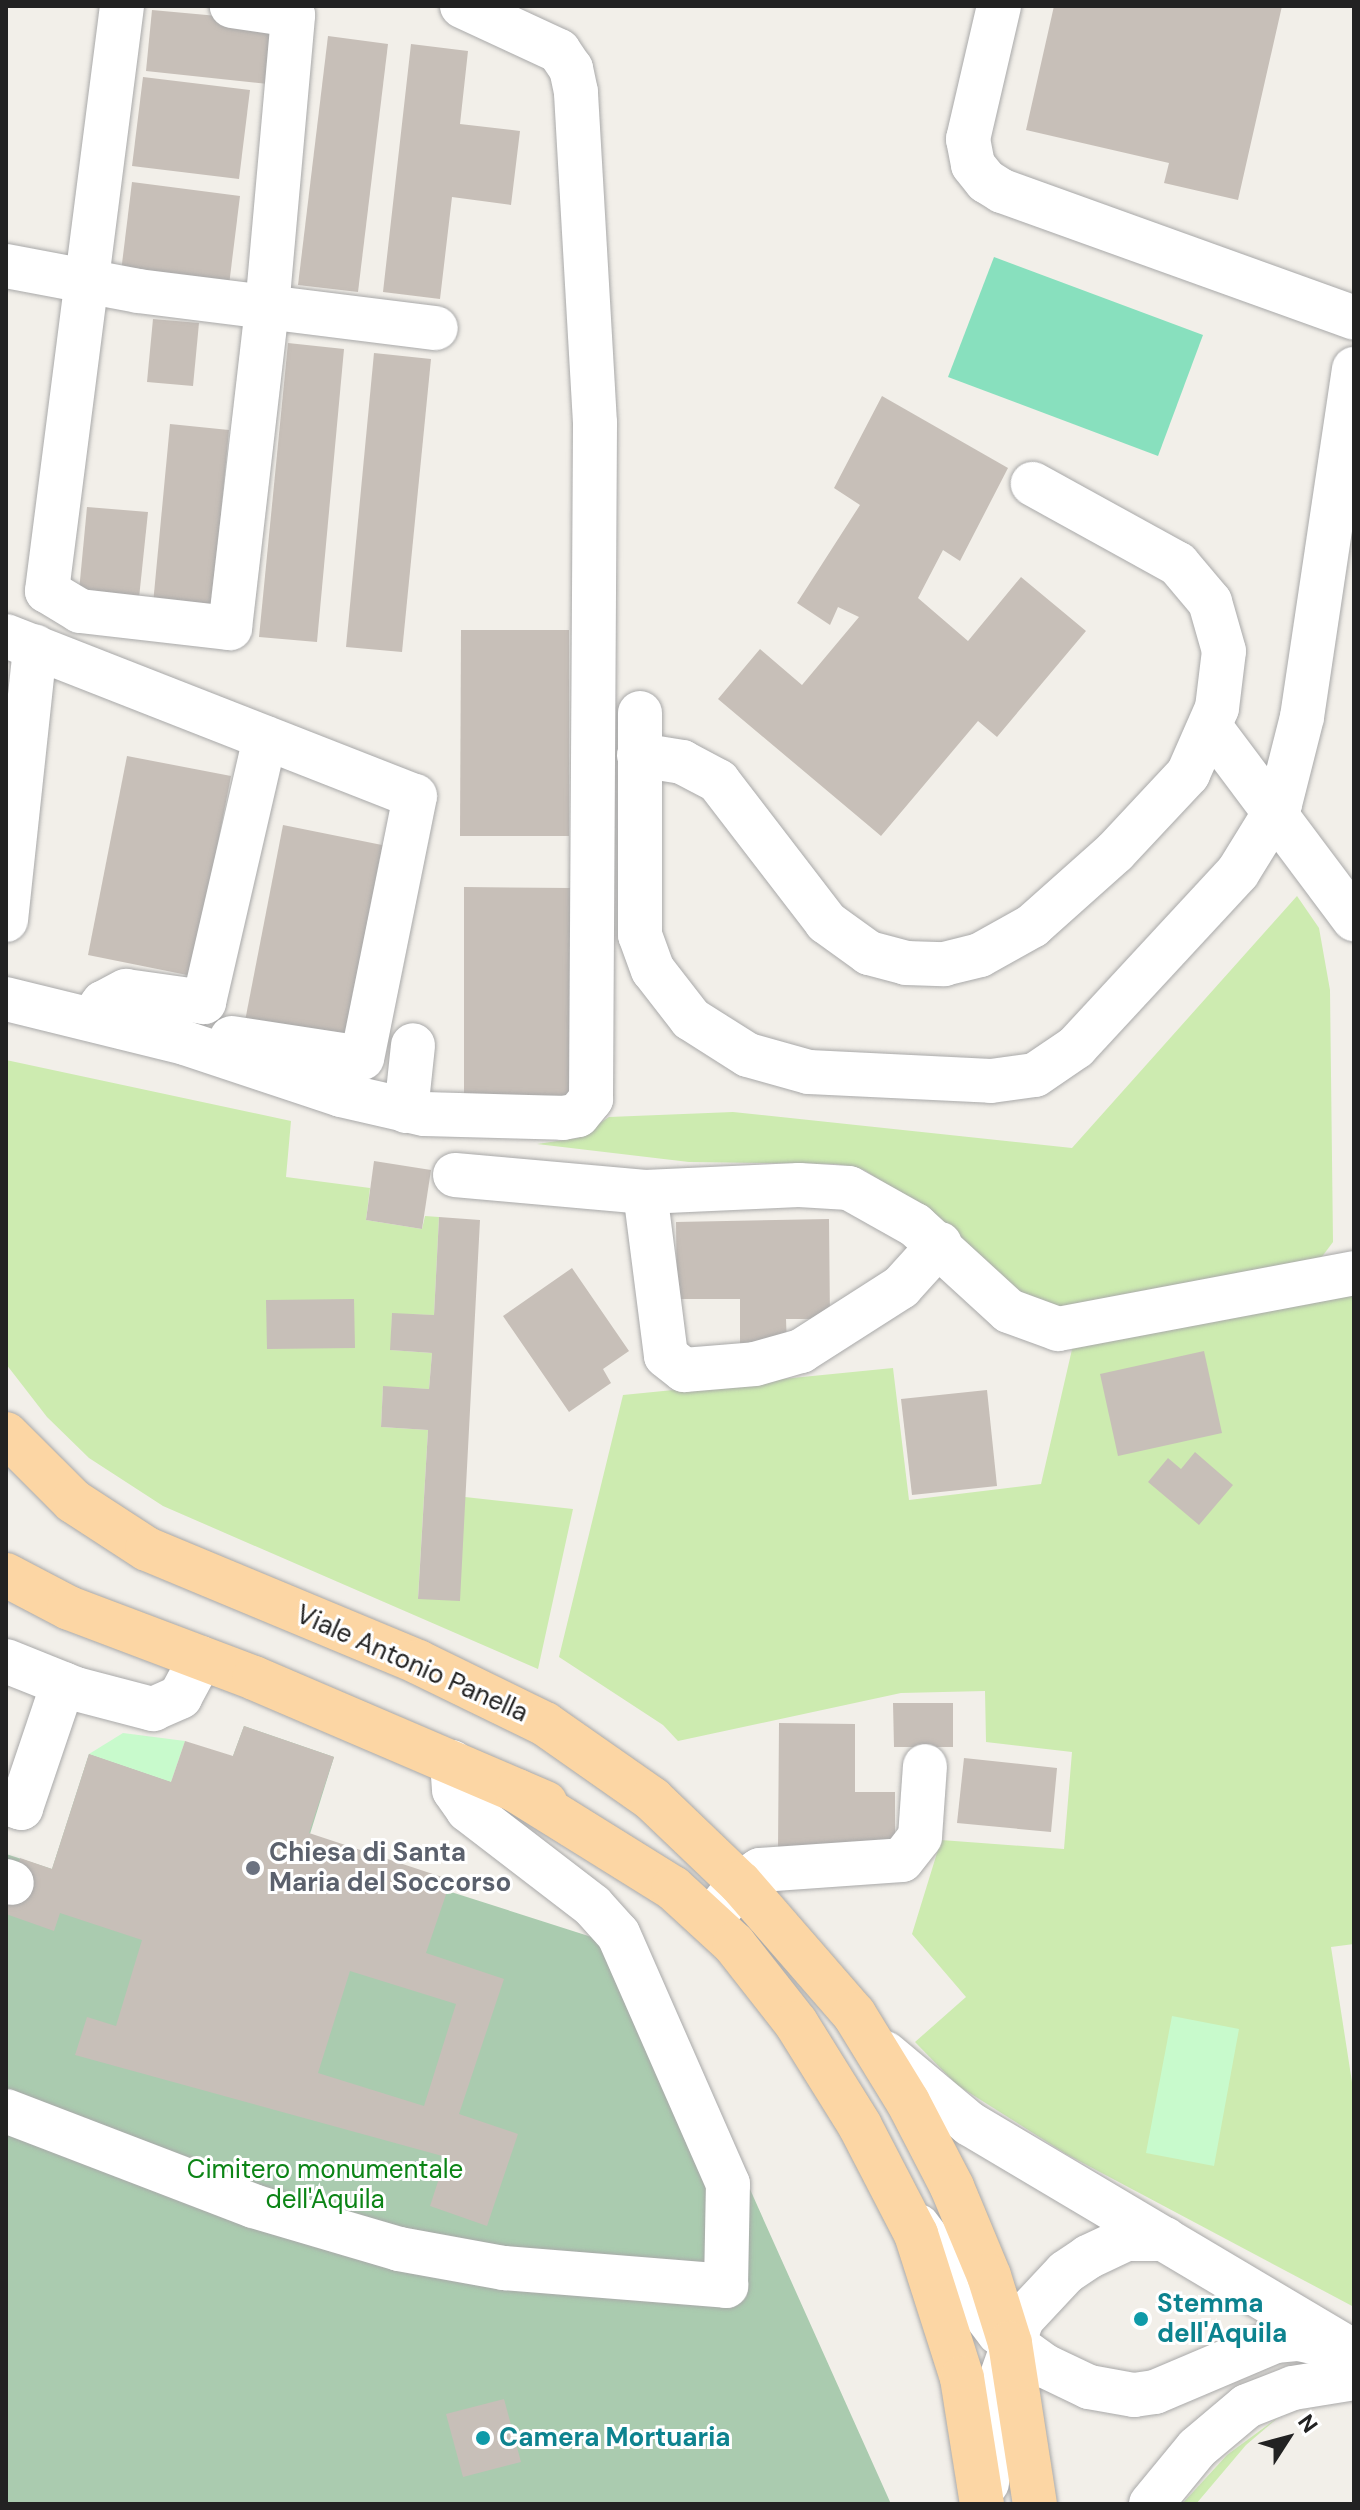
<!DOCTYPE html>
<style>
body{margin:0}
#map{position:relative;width:1360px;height:2510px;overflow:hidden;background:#f2efe9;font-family:"DM Sans",sans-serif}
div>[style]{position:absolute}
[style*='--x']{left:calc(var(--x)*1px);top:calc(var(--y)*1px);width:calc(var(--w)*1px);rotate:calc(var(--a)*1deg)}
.grass>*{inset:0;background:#cdebb0}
.cemetery>*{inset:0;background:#aacbaf}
.park>*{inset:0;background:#c8facc}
.pitch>*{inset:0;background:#88e0be}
.building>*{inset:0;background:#c7bfb8}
.roads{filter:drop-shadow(0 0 2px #a9a9a9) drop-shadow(0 0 2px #a9a9a9)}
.minor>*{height:44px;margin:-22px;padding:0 22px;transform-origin:22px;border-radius:22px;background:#fff}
.major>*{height:44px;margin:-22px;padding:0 22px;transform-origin:22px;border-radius:22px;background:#fcd6a4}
.dots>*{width:22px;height:22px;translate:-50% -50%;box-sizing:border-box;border:4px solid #fff;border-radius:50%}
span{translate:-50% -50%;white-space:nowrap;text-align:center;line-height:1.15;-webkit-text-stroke:6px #fff;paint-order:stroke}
.street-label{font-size:26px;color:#222}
.worship-label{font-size:26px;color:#5b616d;font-weight:700}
.left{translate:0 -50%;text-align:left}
.park-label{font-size:26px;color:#0c8416}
.culture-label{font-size:26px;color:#0d838f;font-weight:700}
.frame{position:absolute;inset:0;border:8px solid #222;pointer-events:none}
.north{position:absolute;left:1248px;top:2398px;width:80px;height:80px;-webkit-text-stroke:6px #fff;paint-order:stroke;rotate:54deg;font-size:22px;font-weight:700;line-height:32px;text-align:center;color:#222}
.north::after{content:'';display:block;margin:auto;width:28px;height:36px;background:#222;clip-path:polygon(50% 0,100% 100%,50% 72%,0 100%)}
</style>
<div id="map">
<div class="grass">
<div style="clip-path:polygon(1297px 896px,1319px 928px,1330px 990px,1333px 1242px,1315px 1266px,1066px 1309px,1008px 1288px,934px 1215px,864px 1170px,836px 1164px,689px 1162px,537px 1144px,578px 1138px,609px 1117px,733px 1112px,1072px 1148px)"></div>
<div style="clip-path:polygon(6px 1060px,291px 1121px,286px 1177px,370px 1188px,366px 1220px,422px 1229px,425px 1216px,439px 1217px,434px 1315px,392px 1314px,391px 1350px,432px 1353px,429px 1389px,383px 1387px,381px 1427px,428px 1430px,418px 1598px,465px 1497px,573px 1509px,538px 1669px,163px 1506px,89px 1458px,47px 1417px,6px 1364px)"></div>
<div style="clip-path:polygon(1354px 1293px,1354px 1944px,1331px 1947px,1354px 2095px,1354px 2307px,1066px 2154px,957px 2085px,915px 2042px,966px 1997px,912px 1934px,941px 1840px,1064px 1849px,1072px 1752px,986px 1742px,985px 1691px,901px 1693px,678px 1741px,663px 1725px,559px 1657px,623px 1395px,893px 1368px,909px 1500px,1041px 1484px,1073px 1345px)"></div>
<div style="clip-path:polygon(1281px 2415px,1246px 2445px,1196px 2504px,1182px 2504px,1227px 2455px)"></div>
</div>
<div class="cemetery">
<div style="clip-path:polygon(244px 1726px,334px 1757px,310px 1834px,448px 1891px,601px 1940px,688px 2051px,891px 2504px,6px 2504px,6px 1854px,52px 1869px,89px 1754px,171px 1782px,233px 1756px)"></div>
</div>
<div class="park">
<div style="clip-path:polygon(123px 1733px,185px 1741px,171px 1782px,89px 1754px)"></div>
<div style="clip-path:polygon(1172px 2016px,1239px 2029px,1214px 2166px,1146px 2153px)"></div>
</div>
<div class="pitch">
<div style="clip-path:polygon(994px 257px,1203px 335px,1158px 456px,948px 377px)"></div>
</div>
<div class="building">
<div style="clip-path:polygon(1054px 6px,1282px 6px,1238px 200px,1164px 183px,1169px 163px,1026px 130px)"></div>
<div style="clip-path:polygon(152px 10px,273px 21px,268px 84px,146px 71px)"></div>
<div style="clip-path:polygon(328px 36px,388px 44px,358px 292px,298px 285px)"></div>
<div style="clip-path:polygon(411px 44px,468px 51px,460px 124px,520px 131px,511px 205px,452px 197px,440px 299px,383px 292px)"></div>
<div style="clip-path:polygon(143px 77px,250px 90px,239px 179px,132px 166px)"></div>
<div style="clip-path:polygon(132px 182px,240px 196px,229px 285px,121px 272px)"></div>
<div style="clip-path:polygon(153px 319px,199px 323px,193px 386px,147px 382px)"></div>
<div style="clip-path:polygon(288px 343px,344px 349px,317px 642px,259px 637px)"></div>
<div style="clip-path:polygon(374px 353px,431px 359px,402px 652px,346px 647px)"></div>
<div style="clip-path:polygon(882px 396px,1008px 468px,960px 561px,943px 550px,918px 598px,968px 641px,1021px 577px,1086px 631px,997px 737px,978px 721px,881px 836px,718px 699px,760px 649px,802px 685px,859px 617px,838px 607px,830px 625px,797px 603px,860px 505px,834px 488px)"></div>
<div style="clip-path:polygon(170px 424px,229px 430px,212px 609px,153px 604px)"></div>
<div style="clip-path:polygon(87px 507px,148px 512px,139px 598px,79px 591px)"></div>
<div style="clip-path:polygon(461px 630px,569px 630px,569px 836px,460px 836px)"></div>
<div style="clip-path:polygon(127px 756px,231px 776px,192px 976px,88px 955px)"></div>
<div style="clip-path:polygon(283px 825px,387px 846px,348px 1041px,245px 1021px)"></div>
<div style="clip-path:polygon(464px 887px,570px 888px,570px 1095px,464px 1095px)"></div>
<div style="clip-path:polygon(374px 1161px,431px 1170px,422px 1229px,366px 1220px)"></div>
<div style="clip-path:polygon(439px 1217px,480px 1220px,460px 1601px,418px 1599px,428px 1430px,381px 1427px,383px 1386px,429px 1389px,432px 1353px,390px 1350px,392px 1313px,434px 1315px)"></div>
<div style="clip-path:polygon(829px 1219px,830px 1319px,786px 1319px,787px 1345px,740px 1346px,740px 1299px,677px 1299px,676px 1222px)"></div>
<div style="clip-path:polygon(572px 1268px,629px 1351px,603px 1369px,611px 1383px,569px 1412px,503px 1316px)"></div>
<div style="clip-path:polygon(354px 1299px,355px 1348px,267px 1349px,266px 1300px)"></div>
<div style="clip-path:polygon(1204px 1351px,1222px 1433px,1118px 1456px,1100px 1374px)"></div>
<div style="clip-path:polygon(987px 1390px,997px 1486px,912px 1495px,901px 1399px)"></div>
<div style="clip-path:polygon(1195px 1452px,1233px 1485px,1199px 1525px,1148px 1482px,1168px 1458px,1181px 1469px)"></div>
<div style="clip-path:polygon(893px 1703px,953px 1703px,953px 1747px,894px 1747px)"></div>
<div style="clip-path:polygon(779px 1723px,855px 1724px,855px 1792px,895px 1792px,895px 1851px,778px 1850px)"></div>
<div style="clip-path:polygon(evenodd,244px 1726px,334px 1757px,309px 1833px,451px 1880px,426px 1953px,504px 1979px,459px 2114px,518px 2134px,487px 2226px,430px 2206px,446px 2157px,75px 2055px,87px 2017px,116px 2026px,142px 1940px,60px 1913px,54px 1931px,6px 1914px,20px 1858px,52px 1869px,89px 1754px,171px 1782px,185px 1741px,233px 1756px,244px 1726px,350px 1971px,456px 2004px,424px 2106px,318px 2073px,350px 1971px)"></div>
<div style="clip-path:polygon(964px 1758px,1057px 1768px,1051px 1832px,957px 1823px)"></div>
<div style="clip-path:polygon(504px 2399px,521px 2462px,463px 2477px,446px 2414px)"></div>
</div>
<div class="roads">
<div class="minor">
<div style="--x:122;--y:6;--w:590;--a:97.31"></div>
<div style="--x:47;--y:591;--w:39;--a:31"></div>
<div style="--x:80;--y:611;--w:151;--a:6.5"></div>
<div style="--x:230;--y:628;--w:322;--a:-83.4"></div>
<div style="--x:267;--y:308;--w:294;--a:-84.9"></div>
<div style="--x:293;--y:15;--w:62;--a:-171.6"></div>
<div style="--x:999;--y:6;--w:137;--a:103.1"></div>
<div style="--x:968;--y:139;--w:26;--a:79"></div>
<div style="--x:973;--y:165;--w:21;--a:51"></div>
<div style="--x:986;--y:181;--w:19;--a:32"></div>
<div style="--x:1002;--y:191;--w:374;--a:19.8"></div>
<div style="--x:6;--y:266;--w:134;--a:10.7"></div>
<div style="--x:138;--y:291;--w:300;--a:7.1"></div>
<div style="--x:6;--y:636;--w:439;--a:21.4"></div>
<div style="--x:415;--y:796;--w:267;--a:101.4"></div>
<div style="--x:362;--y:1058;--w:132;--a:-171.3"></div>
<div style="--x:640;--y:713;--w:222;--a:90"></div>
<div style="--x:640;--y:935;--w:37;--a:70"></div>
<div style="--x:653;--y:970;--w:62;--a:52.2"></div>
<div style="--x:691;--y:1019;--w:67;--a:32.3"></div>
<div style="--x:748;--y:1055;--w:63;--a:15.6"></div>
<div style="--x:809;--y:1072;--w:182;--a:2.8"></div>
<div style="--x:991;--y:1081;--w:44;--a:-7.8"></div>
<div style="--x:1035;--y:1075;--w:50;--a:-34.3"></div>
<div style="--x:1076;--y:1047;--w:238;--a:-47.2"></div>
<div style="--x:1238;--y:872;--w:80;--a:-58.3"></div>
<div style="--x:1280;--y:804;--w:90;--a:-75.8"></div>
<div style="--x:1302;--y:717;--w:352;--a:-81.5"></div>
<div style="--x:1211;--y:728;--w:239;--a:53.2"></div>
<div style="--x:639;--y:755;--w:44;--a:9.2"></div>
<div style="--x:682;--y:762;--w:41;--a:27.8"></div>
<div style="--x:718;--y:781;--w:178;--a:52.5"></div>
<div style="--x:826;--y:922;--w:53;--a:35.8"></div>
<div style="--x:869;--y:953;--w:38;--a:15"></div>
<div style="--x:906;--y:963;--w:38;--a:2"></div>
<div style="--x:944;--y:964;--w:37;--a:-14"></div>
<div style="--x:980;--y:955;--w:60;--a:-29.1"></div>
<div style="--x:1032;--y:926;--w:111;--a:-41.7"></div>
<div style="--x:1115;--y:852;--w:107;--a:-46.9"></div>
<div style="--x:1188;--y:774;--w:72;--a:-66.3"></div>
<div style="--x:1217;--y:708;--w:57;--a:-83"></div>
<div style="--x:1224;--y:651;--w:51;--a:-105.9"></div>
<div style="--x:1210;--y:602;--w:50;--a:-130.1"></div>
<div style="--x:1178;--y:564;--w:166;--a:-151.1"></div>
<div style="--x:6;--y:920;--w:275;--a:-83.9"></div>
<div style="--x:6;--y:999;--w:184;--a:13.8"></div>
<div style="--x:185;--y:1043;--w:164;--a:18.4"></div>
<div style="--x:341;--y:1095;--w:85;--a:12.9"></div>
<div style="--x:424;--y:1114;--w:139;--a:1.6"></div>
<div style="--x:563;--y:1118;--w:15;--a:-11"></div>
<div style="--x:578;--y:1115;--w:21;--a:-51"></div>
<div style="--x:591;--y:1099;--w:676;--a:-89.66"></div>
<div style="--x:595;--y:423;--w:332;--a:-93.3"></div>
<div style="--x:576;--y:92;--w:24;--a:-102"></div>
<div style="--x:571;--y:69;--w:22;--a:-124"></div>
<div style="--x:559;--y:51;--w:107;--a:-155.1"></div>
<div style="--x:92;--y:1018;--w:19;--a:-54"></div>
<div style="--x:103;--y:1003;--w:26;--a:-28"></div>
<div style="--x:126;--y:991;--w:79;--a:8"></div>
<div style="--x:204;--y:1002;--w:271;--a:-77"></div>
<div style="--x:406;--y:1111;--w:66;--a:-83.9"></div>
<div style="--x:455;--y:1175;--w:191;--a:5.1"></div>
<div style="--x:645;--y:1192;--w:154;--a:-2.6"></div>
<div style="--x:799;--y:1185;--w:50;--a:3.4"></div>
<div style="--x:849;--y:1188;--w:76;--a:29.3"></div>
<div style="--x:915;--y:1225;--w:127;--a:42.5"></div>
<div style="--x:1009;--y:1311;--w:52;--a:20.2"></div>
<div style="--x:1058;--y:1329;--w:301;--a:-10.7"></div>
<div style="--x:645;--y:1192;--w:165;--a:82.7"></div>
<div style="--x:666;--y:1356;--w:23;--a:38"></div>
<div style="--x:684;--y:1370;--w:71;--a:-4.8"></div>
<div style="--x:755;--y:1364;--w:48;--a:-15.8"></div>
<div style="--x:801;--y:1351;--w:119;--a:-32.6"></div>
<div style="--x:901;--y:1287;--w:58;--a:-47.8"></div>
<div style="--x:6;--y:1661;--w:75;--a:21.8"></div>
<div style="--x:76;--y:1689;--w:80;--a:14.6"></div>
<div style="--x:153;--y:1709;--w:30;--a:-24"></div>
<div style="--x:180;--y:1697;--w:44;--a:-61.7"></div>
<div style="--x:6;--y:1803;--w:16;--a:18"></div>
<div style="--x:21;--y:1808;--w:131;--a:-71.3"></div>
<div style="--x:6;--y:1881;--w:6;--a:18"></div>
<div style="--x:710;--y:1921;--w:48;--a:-51.7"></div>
<div style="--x:740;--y:1883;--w:24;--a:-33"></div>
<div style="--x:760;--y:1870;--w:142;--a:-4"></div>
<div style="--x:902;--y:1860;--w:29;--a:-52"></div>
<div style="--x:920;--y:1837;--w:71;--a:-86"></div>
<div style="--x:885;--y:2053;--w:111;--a:39.9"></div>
<div style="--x:970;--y:2124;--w:447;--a:30.7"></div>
<div style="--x:6;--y:2111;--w:265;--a:21"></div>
<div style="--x:253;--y:2206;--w:152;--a:16.4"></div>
<div style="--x:399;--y:2249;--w:107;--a:10.3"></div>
<div style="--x:504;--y:2268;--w:223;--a:4.6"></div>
<div style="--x:726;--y:2286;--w:102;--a:-88.9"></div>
<div style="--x:728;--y:2184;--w:273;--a:-113.7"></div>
<div style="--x:618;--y:1934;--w:38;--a:-132"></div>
<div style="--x:593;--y:1906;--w:158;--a:-142.5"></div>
<div style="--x:468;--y:1810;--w:24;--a:-125"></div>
<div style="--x:454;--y:1790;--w:28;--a:-94"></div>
<div style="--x:918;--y:2226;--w:134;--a:52.9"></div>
<div style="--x:999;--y:2333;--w:57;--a:35.7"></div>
<div style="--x:1045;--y:2366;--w:49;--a:25.5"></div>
<div style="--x:1089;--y:2387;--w:46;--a:10.1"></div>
<div style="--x:1134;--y:2395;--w:21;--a:-8"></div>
<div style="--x:1155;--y:2392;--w:130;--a:-23"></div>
<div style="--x:1275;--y:2341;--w:24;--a:-5"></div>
<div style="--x:1299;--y:2339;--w:42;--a:12.4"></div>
<div style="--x:987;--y:2483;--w:85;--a:-85.3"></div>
<div style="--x:994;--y:2398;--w:84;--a:-70.5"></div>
<div style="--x:1022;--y:2319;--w:64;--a:-46.9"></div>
<div style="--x:1066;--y:2272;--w:27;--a:-34"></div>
<div style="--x:1088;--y:2257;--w:42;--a:-25.3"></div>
<div style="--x:1126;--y:2239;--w:39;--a:0"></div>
<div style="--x:1151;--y:2504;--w:72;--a:-50.6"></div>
<div style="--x:1197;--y:2448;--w:65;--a:-40"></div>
<div style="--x:1247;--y:2406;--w:49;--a:-21.4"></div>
<div style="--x:1293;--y:2388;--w:62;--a:-9.3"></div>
</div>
<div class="major">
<div style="--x:6;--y:1434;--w:95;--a:45"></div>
<div style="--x:73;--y:1501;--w:88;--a:33"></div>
<div style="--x:147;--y:1549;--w:294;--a:22.6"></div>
<div style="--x:418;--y:1662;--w:141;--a:26"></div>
<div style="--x:545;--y:1724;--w:131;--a:35"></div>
<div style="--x:652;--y:1799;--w:122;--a:43.7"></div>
<div style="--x:740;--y:1883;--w:174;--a:49"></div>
<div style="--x:854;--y:2014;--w:103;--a:58.5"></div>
<div style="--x:908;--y:2102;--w:96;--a:62.6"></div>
<div style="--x:952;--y:2187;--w:96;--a:67.4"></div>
<div style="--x:989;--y:2276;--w:70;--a:72.6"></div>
<div style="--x:1010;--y:2343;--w:163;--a:81.2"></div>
<div style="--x:6;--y:1575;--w:71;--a:27.6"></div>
<div style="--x:69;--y:1608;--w:198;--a:20.7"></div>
<div style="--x:254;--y:1678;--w:317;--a:23.2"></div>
<div style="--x:517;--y:1791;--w:184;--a:31.9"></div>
<div style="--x:673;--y:1888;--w:83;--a:42.6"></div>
<div style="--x:734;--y:1944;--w:100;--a:51.9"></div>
<div style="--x:796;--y:2023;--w:121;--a:58.1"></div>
<div style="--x:860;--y:2126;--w:122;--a:62.6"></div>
<div style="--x:916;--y:2234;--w:151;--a:72.3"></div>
<div style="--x:962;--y:2378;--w:128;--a:81"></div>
</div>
</div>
<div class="dots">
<div style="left:253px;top:1868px;background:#6b7280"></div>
<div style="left:1141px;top:2319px;background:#0f9aa8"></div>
<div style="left:483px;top:2438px;background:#0f9aa8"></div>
</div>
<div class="street-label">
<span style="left:412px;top:1664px;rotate:24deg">Viale Antonio Panella</span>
</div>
<div class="worship-label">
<span class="left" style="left:269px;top:1868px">Chiesa di Santa<br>Maria del Soccorso</span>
</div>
<div class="park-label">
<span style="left:325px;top:2185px">Cimitero monumentale<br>dell'Aquila</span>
</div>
<div class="culture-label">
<span class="left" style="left:1157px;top:2319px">Stemma<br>dell'Aquila</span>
<span class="left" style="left:499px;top:2438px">Camera Mortuaria</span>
</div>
<div class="frame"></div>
<div class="north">N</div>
</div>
